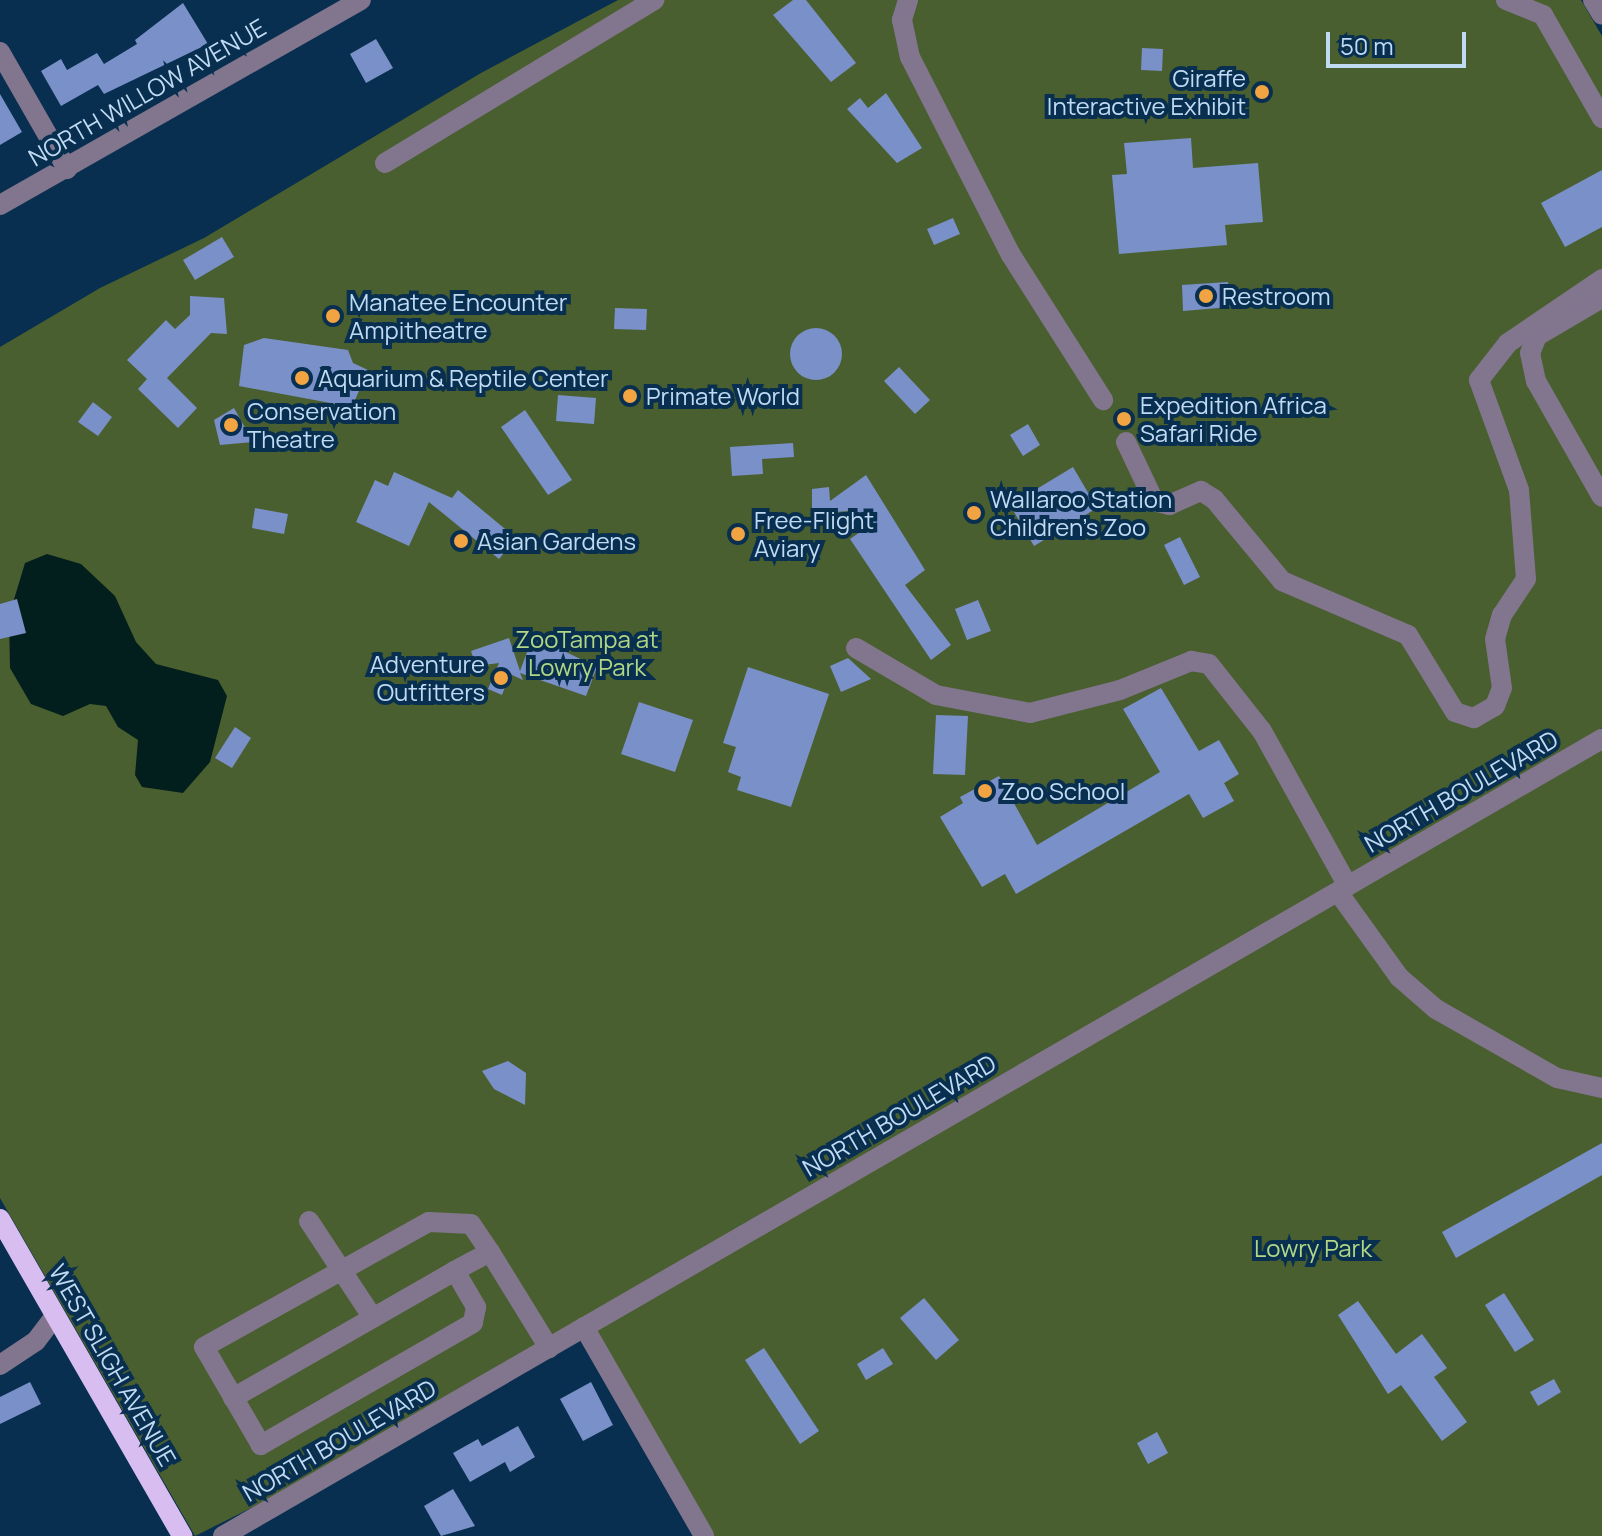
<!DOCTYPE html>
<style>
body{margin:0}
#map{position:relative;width:1602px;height:1536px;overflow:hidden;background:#082f4f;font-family:Manrope,sans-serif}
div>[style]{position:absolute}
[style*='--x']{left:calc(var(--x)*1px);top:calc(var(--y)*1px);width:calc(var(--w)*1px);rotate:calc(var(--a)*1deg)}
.green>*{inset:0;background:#4a5f2f}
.water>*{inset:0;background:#031f1d}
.building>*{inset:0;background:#7a90c9}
.round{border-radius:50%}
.minor>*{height:20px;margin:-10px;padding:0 10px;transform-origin:10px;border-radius:10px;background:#82758e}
.major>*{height:20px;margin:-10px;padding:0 10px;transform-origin:10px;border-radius:10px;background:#d8bdf1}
.dots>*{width:22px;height:22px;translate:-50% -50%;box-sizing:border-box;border:4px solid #082f4f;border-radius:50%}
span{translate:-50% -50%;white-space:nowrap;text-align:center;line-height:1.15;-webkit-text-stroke:8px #082f4f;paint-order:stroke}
.poi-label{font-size:24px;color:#c0daf3}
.right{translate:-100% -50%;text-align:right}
.left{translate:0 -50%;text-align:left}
.street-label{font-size:24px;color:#c0daf3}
.park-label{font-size:24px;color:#b1d784}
.scale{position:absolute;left:1326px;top:32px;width:140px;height:36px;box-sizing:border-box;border:4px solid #c0daf3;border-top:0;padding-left:10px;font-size:24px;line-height:28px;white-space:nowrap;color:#c0daf3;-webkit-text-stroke:6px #082f4f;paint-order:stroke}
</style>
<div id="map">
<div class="green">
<div style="clip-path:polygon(618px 0,1581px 0,1602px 36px,1602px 728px,303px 1482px,195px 1536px,0 1198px,0 347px,100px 288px,204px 238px,481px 73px)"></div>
<div style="clip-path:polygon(1602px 750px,1602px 1536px,702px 1536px,583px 1335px)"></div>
</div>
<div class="water">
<div style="clip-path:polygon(47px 554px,81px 564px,115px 596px,136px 642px,156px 664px,218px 680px,227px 696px,210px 762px,183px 793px,142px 787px,135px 775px,138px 740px,118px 727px,106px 706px,90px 704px,63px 716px,31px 704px,10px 668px,9px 616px,25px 563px)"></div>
</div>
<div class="building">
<div style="clip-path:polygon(793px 0,806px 0,856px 63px,831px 82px,773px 15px)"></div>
<div style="clip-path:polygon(183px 3px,208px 44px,104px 94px,98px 85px,61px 106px,41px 71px,61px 59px,67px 70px,97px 53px,104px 64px,137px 44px,135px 40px)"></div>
<div style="clip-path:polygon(376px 39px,393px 68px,366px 83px,350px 54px)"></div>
<div style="clip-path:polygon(1142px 48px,1163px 49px,1162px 71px,1141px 70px)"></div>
<div style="clip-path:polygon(886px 93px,922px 148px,897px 163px,847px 109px,860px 98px,868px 108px)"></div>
<div style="clip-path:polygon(0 94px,22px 132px,0 145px)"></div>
<div style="clip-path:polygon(1191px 138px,1193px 168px,1258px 163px,1263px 222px,1225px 225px,1227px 245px,1119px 254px,1112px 175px,1127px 174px,1124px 143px)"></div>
<div style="clip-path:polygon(1602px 170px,1602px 227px,1565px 247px,1541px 203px)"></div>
<div style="clip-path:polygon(953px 218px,960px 234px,934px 245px,927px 229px)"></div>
<div style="clip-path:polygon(222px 237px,234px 257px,195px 280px,183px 260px)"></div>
<div style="clip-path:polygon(1228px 282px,1230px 307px,1183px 311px,1182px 285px)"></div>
<div style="clip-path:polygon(190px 296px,224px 298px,227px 334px,211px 333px,167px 378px,197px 408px,178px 428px,138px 389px,147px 379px,127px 360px,166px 320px,175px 329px,190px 315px)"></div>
<div style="clip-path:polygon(615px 308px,647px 309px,646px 330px,614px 329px)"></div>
<div class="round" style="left:790px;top:328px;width:52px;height:52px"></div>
<div style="clip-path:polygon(264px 338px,348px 350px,353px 363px,368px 370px,352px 407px,239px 386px,244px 345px)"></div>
<div style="clip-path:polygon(899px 367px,930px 400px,915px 414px,884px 381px)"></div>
<div style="clip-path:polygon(558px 395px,596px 398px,594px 424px,556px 421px)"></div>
<div style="clip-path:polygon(93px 402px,112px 417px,98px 436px,78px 422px)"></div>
<div style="clip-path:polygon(234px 408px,253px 442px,220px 445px,214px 420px)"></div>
<div style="clip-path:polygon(525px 410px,572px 480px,548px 495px,501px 427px)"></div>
<div style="clip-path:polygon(1028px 424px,1040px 445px,1023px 456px,1010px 435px)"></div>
<div style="clip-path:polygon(793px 443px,794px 457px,762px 459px,763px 474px,732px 476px,730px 447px)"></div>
<div style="clip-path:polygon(1073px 467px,1097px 508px,1034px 546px,1010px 505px)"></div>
<div style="clip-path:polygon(394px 472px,452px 498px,458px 490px,516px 538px,499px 559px,429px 502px,409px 546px,356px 522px,375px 480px,388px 486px)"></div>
<div style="clip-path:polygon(866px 475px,925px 570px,905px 585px,951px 645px,931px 660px,850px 539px,863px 530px,848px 511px,812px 514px,812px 489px,829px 487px,830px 501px)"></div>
<div style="clip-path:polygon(255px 508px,288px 514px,284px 534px,252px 528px)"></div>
<div style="clip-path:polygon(1180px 537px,1200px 577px,1184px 585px,1164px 545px)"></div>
<div style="clip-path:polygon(17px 599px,26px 633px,0 639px,0 604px)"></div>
<div style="clip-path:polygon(978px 600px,991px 631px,967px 640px,955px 609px)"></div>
<div style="clip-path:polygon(533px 636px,597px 667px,586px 696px,520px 673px,523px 680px,510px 674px,502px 695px,488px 689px,499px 663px,476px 666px,471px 651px,509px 638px,520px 671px)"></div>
<div style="clip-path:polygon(848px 658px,871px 679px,841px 692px,830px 666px)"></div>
<div style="clip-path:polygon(748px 667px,829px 694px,791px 807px,737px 790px,741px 777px,728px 772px,736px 747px,723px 743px)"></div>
<div style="clip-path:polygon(1161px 688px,1199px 751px,1219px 740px,1239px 774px,1224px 783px,1234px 801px,1203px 818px,1189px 794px,1016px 894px,1005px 874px,982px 887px,940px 817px,963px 803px,960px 797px,999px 776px,1037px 845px,1160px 772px,1123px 709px)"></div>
<div style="clip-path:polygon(639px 702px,693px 720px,675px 772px,621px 754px)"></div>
<div style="clip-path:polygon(936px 715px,968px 716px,965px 775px,933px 774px)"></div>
<div style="clip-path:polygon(235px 727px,251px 738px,232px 768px,215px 758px)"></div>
<div style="clip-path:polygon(508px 1061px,526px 1073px,525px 1105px,494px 1089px,482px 1071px)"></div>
<div style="clip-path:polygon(1602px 1143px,1602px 1175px,1456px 1258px,1442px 1232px)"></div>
<div style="clip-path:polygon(1504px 1293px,1534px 1340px,1515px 1352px,1485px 1305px)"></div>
<div style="clip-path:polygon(924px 1298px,959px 1340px,936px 1360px,900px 1318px)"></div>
<div style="clip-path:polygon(1358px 1301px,1396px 1354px,1422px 1334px,1447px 1368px,1434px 1377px,1467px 1422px,1442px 1441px,1401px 1385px,1388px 1394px,1338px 1315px)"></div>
<div style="clip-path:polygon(764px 1348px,819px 1431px,800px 1444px,745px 1360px)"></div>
<div style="clip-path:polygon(883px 1348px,893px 1364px,866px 1380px,857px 1364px)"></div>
<div style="clip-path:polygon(1554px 1379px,1561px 1392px,1538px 1406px,1530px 1392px)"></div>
<div style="clip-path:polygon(30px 1382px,41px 1404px,0 1424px,0 1397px)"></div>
<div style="clip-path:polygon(591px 1382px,613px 1425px,583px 1441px,560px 1399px)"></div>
<div style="clip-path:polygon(518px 1426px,535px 1457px,510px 1472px,505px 1462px,470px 1482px,453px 1453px,478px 1439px,482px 1446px)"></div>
<div style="clip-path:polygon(1157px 1432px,1168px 1453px,1148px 1464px,1137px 1443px)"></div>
<div style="clip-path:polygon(453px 1489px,475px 1526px,441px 1536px,424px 1506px)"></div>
</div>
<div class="minor">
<div style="--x:908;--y:0;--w:21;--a:107"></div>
<div style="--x:902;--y:20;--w:38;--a:78"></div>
<div style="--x:910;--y:57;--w:222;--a:63"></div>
<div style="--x:1011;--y:255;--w:172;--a:57.6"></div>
<div style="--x:1506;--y:0;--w:40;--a:22"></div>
<div style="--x:1543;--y:15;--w:119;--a:60.2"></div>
<div style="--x:1593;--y:0;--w:17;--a:59"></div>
<div style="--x:0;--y:52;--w:135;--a:60.2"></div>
<div style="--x:385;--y:163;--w:315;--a:-31.2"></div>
<div style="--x:0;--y:205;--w:415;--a:-29.6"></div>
<div style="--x:1602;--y:298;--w:75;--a:149.7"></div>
<div style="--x:1537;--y:336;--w:18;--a:112"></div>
<div style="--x:1530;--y:353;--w:29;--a:78"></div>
<div style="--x:1536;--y:381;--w:133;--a:60.4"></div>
<div style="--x:1126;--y:442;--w:65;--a:64.6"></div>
<div style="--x:1154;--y:501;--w:16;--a:15"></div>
<div style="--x:1169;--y:505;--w:35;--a:-24"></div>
<div style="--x:1201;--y:491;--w:15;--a:32"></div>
<div style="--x:1214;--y:499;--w:107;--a:50.3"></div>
<div style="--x:1282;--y:581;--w:137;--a:23.2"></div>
<div style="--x:1408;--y:635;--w:90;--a:58.6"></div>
<div style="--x:1455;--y:712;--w:20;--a:18"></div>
<div style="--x:1474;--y:718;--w:24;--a:-30"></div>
<div style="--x:1495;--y:706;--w:19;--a:-69"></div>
<div style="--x:1502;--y:688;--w:49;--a:-98.1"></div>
<div style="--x:1495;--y:639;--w:25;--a:-74"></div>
<div style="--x:1502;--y:615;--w:43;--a:-56.3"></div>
<div style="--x:1526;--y:579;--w:89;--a:-94.5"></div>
<div style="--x:1519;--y:490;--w:117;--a:-110"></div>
<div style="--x:1479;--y:380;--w:47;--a:-51.9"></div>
<div style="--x:1508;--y:343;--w:114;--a:-34.2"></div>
<div style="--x:856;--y:648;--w:93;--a:30.4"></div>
<div style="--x:936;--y:695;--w:96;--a:10.8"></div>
<div style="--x:1030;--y:713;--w:93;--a:-14.3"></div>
<div style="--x:1120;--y:690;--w:77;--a:-22.2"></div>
<div style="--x:1191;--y:661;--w:18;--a:9"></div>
<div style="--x:1209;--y:664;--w:85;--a:51.7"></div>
<div style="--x:1262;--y:731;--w:177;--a:61"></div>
<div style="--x:1338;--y:892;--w:105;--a:54.3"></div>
<div style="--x:1399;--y:977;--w:49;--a:40.9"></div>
<div style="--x:1436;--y:1009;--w:139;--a:29.7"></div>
<div style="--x:1557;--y:1078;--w:46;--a:12.5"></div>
<div style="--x:309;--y:1221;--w:116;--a:56.6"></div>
<div style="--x:490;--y:1252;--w:40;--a:152"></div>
<div style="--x:455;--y:1271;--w:42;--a:59.7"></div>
<div style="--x:476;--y:1307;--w:16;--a:101"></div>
<div style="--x:473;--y:1323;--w:245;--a:150.1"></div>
<div style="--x:261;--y:1445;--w:113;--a:-120.2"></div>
<div style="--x:204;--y:1347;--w:257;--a:-29.1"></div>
<div style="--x:429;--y:1222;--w:42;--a:2.7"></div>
<div style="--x:471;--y:1224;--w:34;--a:56"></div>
<div style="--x:490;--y:1252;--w:113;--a:58.4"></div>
<div style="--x:584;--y:1327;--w:241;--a:60.1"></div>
<div style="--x:0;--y:1365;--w:43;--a:-33.7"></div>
<div style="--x:36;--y:1341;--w:31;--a:-53"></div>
<div style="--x:233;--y:1398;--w:256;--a:-29.8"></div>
<div style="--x:223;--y:1536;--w:1593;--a:-30.03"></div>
</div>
<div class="major">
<div style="--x:0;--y:1219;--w:366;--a:60.1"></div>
</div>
<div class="dots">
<div style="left:1262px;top:92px;background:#f3a442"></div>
<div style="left:1206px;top:296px;background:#f3a442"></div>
<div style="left:333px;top:316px;background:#f3a442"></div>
<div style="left:302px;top:378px;background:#f3a442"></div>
<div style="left:630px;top:396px;background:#f3a442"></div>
<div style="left:1124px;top:419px;background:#f3a442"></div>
<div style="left:231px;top:425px;background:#f3a442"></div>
<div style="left:974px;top:513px;background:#f3a442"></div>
<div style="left:738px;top:534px;background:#f3a442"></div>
<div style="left:461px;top:541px;background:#f3a442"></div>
<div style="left:501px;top:678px;background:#f3a442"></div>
<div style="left:985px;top:791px;background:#f3a442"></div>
</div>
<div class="poi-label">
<span class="right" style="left:1246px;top:92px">Giraffe<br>Interactive Exhibit</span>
<span class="left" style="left:1222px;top:296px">Restroom</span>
<span class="left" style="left:349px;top:316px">Manatee Encounter<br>Ampitheatre</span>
<span class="left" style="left:318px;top:378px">Aquarium &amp; Reptile Center</span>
<span class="left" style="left:646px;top:396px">Primate World</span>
<span class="left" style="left:1140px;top:419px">Expedition Africa<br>Safari Ride</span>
<span class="left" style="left:247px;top:425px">Conservation<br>Theatre</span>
<span class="left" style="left:990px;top:513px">Wallaroo Station<br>Children's Zoo</span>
<span class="left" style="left:754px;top:534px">Free-Flight<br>Aviary</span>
<span class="left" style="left:477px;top:541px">Asian Gardens</span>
<span class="right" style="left:485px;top:678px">Adventure<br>Outfitters</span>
<span class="left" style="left:1001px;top:791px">Zoo School</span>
</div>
<div class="street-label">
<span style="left:147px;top:92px;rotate:-30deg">NORTH WILLOW AVENUE</span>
<span style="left:1461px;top:791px;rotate:-30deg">NORTH BOULEVARD</span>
<span style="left:899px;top:1115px;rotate:-30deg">NORTH BOULEVARD</span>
<span style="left:113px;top:1365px;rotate:60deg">WEST SLIGH AVENUE</span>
<span style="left:339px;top:1440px;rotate:-30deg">NORTH BOULEVARD</span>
</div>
<div class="park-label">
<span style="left:587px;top:653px">ZooTampa at<br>Lowry Park</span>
<span style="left:1313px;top:1248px">Lowry Park</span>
</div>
<div class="scale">50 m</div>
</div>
